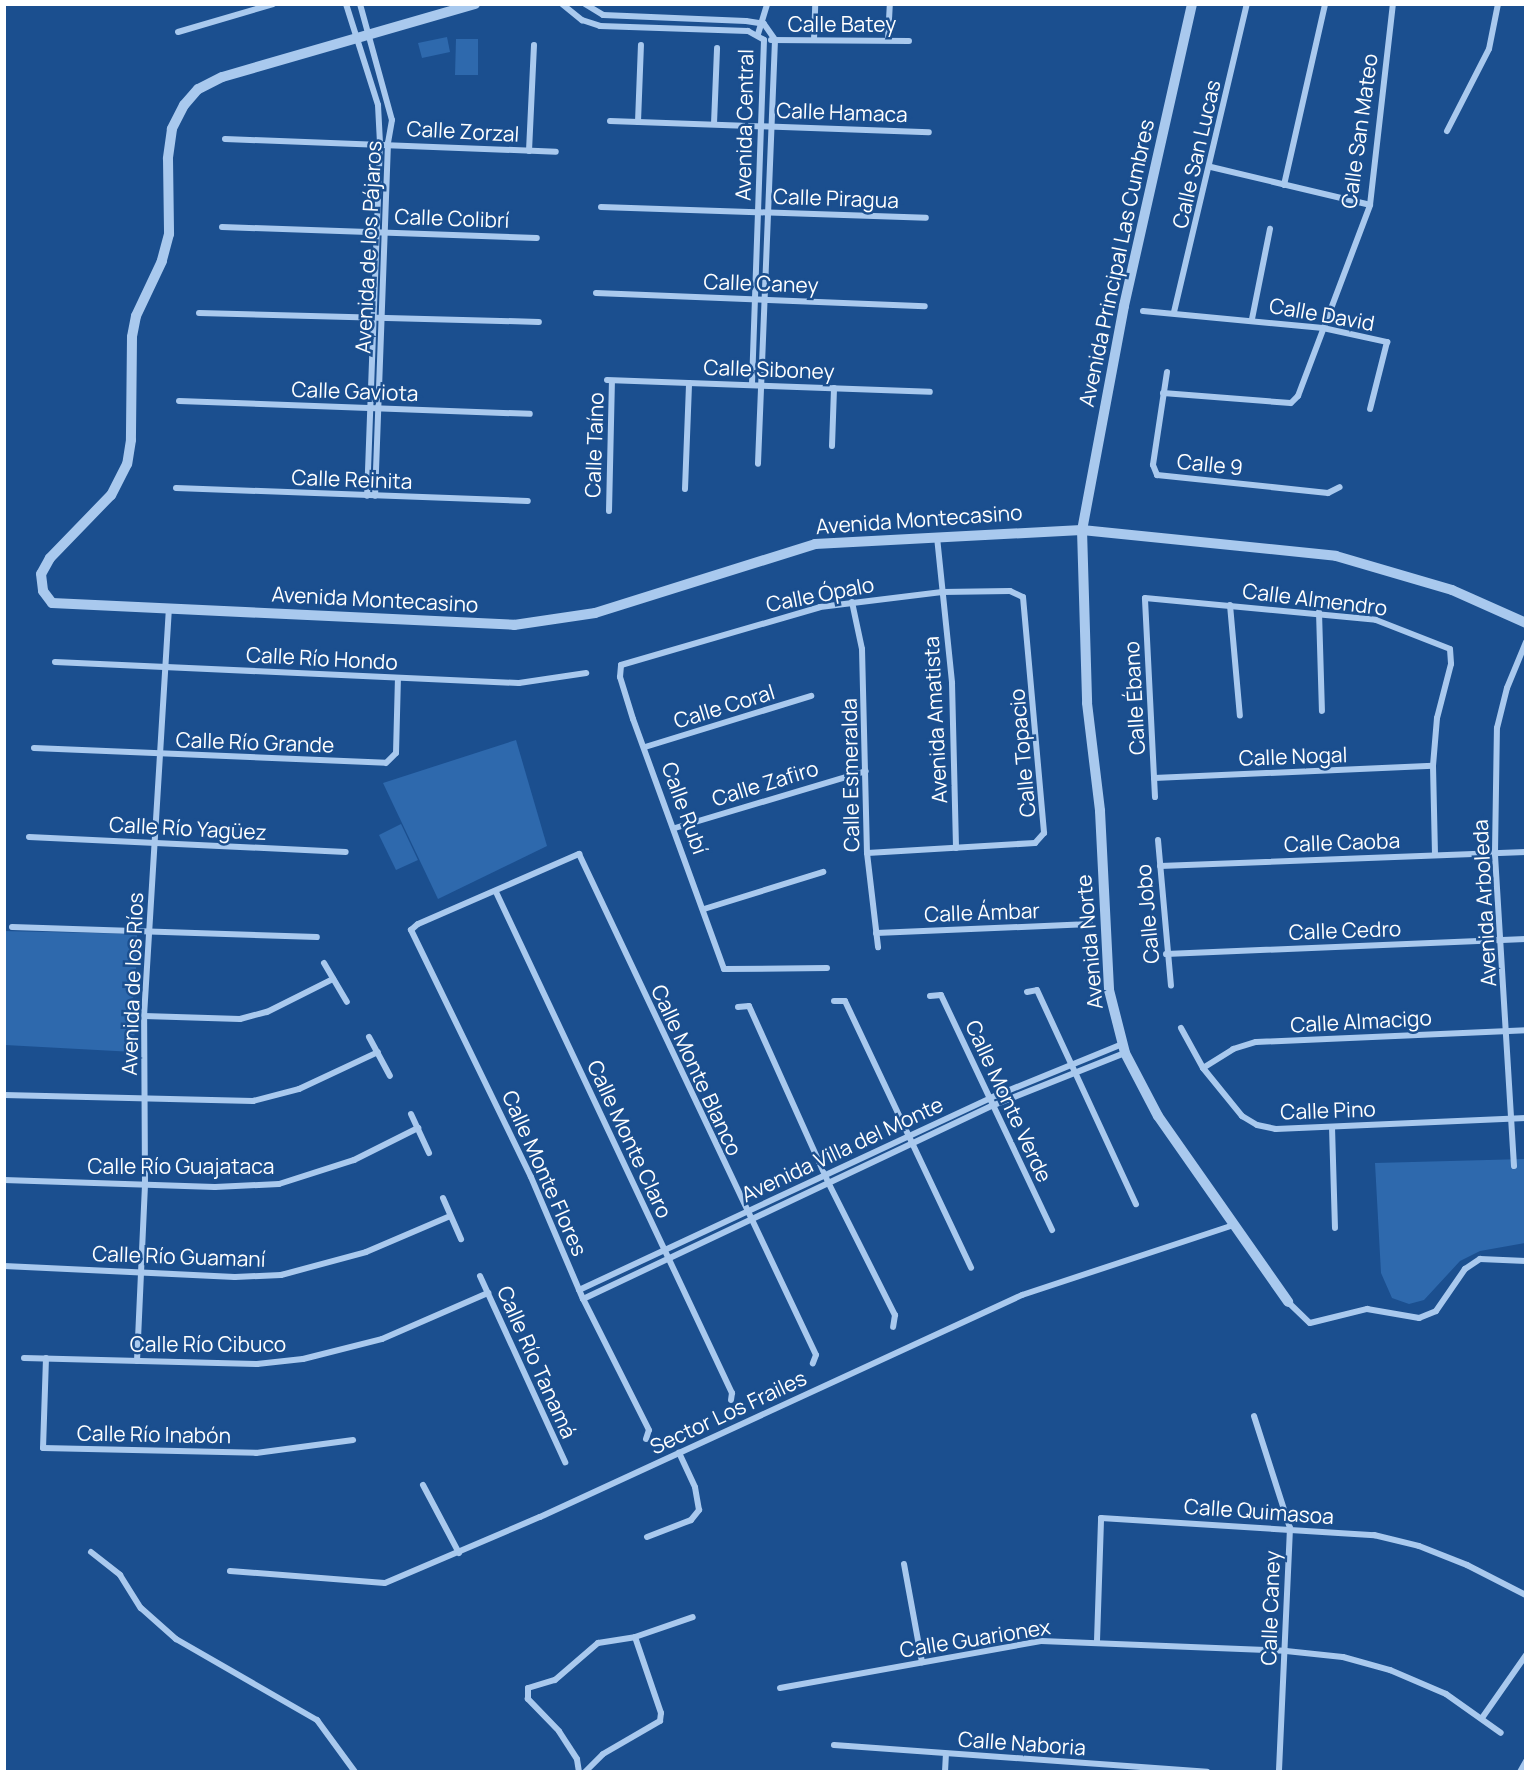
<!DOCTYPE html>
<meta charset="utf-8">
<style>
body{margin:0}
#map{position:relative;width:1530px;height:1776px;overflow:hidden;background:#1b4f8f;font-family:Manrope,sans-serif}
div>[style]{position:absolute}
[style*='--x']{left:calc(var(--x)*1px);top:calc(var(--y)*1px);width:calc(var(--w)*1px);rotate:calc(var(--a)*1deg)}
.green>*{inset:0;background:#2e69ad}
.minor>*{height:6px;margin:-3px;padding:0 3px;transform-origin:3px;border-radius:3px;background:#a9c9ee}
.tertiary>*{height:10px;margin:-5px;padding:0 5px;transform-origin:5px;border-radius:5px;background:#a9c9ee}
span{translate:-50% -50%;white-space:nowrap;text-align:center;line-height:1.15;-webkit-text-stroke:5px #1b4f8f;paint-order:stroke}
.street-label{font-size:21px;color:#fff}
.frame{position:absolute;inset:0;border:6px solid #fff;pointer-events:none}
</style>
<div id="map">
<div class="green">
<div style="clip-path:polygon(447px 37px,450px 52px,422px 58px,418px 43px)"></div>
<div style="clip-path:polygon(456px 39px,478px 39px,478px 75px,455px 75px)"></div>
<div style="clip-path:polygon(516px 740px,547px 846px,438px 899px,383px 783px)"></div>
<div style="clip-path:polygon(401px 824px,418px 860px,396px 870px,379px 835px)"></div>
<div style="clip-path:polygon(4px 931px,137px 934px,134px 1052px,5px 1045px)"></div>
<div style="clip-path:polygon(1525px 1159px,1525px 1243px,1480px 1251px,1460px 1261px,1424px 1300px,1409px 1304px,1392px 1298px,1381px 1273px,1375px 1163px)"></div>
</div>
<div class="minor">
<div style="--x:346;--y:4;--w:106;--a:72.4"></div>
<div style="--x:378;--y:105;--w:38;--a:87"></div>
<div style="--x:380;--y:143;--w:353;--a:92.1"></div>
<div style="--x:360;--y:4;--w:120;--a:74.6"></div>
<div style="--x:392;--y:120;--w:23;--a:100"></div>
<div style="--x:388;--y:143;--w:353;--a:92.1"></div>
<div style="--x:562;--y:4;--w:26;--a:39"></div>
<div style="--x:582;--y:20;--w:19;--a:18"></div>
<div style="--x:600;--y:26;--w:148;--a:1.9"></div>
<div style="--x:748;--y:31;--w:18;--a:29"></div>
<div style="--x:764;--y:40;--w:345;--a:92"></div>
<div style="--x:585;--y:4;--w:21;--a:31"></div>
<div style="--x:603;--y:15;--w:143;--a:2.4"></div>
<div style="--x:746;--y:21;--w:18;--a:9"></div>
<div style="--x:764;--y:24;--w:19;--a:55"></div>
<div style="--x:775;--y:40;--w:424;--a:92.3"></div>
<div style="--x:178;--y:32;--w:99;--a:-16.4"></div>
<div style="--x:758;--y:34;--w:31;--a:-73"></div>
<div style="--x:888;--y:39;--w:35;--a:-87"></div>
<div style="--x:771;--y:40;--w:138;--a:0.4"></div>
<div style="--x:814;--y:40;--w:36;--a:-88"></div>
<div style="--x:610;--y:121;--w:319;--a:2"></div>
<div style="--x:638;--y:122;--w:77;--a:-87.8"></div>
<div style="--x:714;--y:124;--w:76;--a:-87.7"></div>
<div style="--x:1447;--y:131;--w:92;--a:-62.9"></div>
<div style="--x:1489;--y:49;--w:46;--a:-78.7"></div>
<div style="--x:225;--y:139;--w:331;--a:2.2"></div>
<div style="--x:529;--y:151;--w:106;--a:-87.3"></div>
<div style="--x:1211;--y:167;--w:163;--a:13.4"></div>
<div style="--x:1284;--y:185;--w:186;--a:-77.2"></div>
<div style="--x:601;--y:207;--w:325;--a:1.9"></div>
<div style="--x:222;--y:227;--w:315;--a:2"></div>
<div style="--x:596;--y:293;--w:329;--a:2.3"></div>
<div style="--x:1143;--y:311;--w:181;--a:5.4"></div>
<div style="--x:1323;--y:328;--w:66;--a:12.3"></div>
<div style="--x:1387;--y:342;--w:69;--a:104.2"></div>
<div style="--x:1174;--y:312;--w:317;--a:-76.7"></div>
<div style="--x:199;--y:313;--w:340;--a:1.5"></div>
<div style="--x:1252;--y:319;--w:92;--a:-78.7"></div>
<div style="--x:1167;--y:372;--w:94;--a:98.6"></div>
<div style="--x:1153;--y:465;--w:11;--a:68"></div>
<div style="--x:1157;--y:475;--w:172;--a:6"></div>
<div style="--x:1328;--y:493;--w:13;--a:-27"></div>
<div style="--x:607;--y:380;--w:323;--a:2.1"></div>
<div style="--x:1163;--y:393;--w:128;--a:4.5"></div>
<div style="--x:1291;--y:403;--w:10;--a:-45"></div>
<div style="--x:1298;--y:396;--w:204;--a:-69.3"></div>
<div style="--x:1370;--y:205;--w:202;--a:-83.5"></div>
<div style="--x:179;--y:401;--w:351;--a:2.1"></div>
<div style="--x:832;--y:446;--w:58;--a:-88"></div>
<div style="--x:176;--y:488;--w:352;--a:2.1"></div>
<div style="--x:685;--y:489;--w:106;--a:-87.8"></div>
<div style="--x:609;--y:511;--w:130;--a:-88.7"></div>
<div style="--x:937;--y:537;--w:147;--a:84.1"></div>
<div style="--x:952;--y:683;--w:165;--a:88.6"></div>
<div style="--x:852;--y:602;--w:48;--a:78"></div>
<div style="--x:862;--y:649;--w:204;--a:88.6"></div>
<div style="--x:867;--y:853;--w:95;--a:83.3"></div>
<div style="--x:1230;--y:605;--w:111;--a:84.9"></div>
<div style="--x:1319;--y:612;--w:99;--a:88.3"></div>
<div style="--x:55;--y:662;--w:464;--a:2.6"></div>
<div style="--x:519;--y:683;--w:68;--a:-8.5"></div>
<div style="--x:645;--y:747;--w:174;--a:-17.1"></div>
<div style="--x:34;--y:748;--w:352;--a:2.4"></div>
<div style="--x:386;--y:763;--w:14;--a:-45"></div>
<div style="--x:396;--y:753;--w:74;--a:-88.5"></div>
<div style="--x:1154;--y:778;--w:279;--a:-2.5"></div>
<div style="--x:1155;--y:797;--w:199;--a:-92.9"></div>
<div style="--x:1145;--y:598;--w:232;--a:5.4"></div>
<div style="--x:1376;--y:620;--w:79;--a:21.4"></div>
<div style="--x:1450;--y:649;--w:15;--a:86"></div>
<div style="--x:1451;--y:664;--w:56;--a:104.5"></div>
<div style="--x:1437;--y:718;--w:48;--a:94.8"></div>
<div style="--x:1433;--y:766;--w:88;--a:88.7"></div>
<div style="--x:675;--y:828;--w:199;--a:-16.6"></div>
<div style="--x:29;--y:837;--w:317;--a:2.7"></div>
<div style="--x:1158;--y:840;--w:146;--a:84.9"></div>
<div style="--x:1160;--y:866;--w:366;--a:-2.2"></div>
<div style="--x:496;--y:892;--w:554;--a:64.78"></div>
<div style="--x:732;--y:1393;--w:7;--a:98"></div>
<div style="--x:704;--y:909;--w:125;--a:-17.3"></div>
<div style="--x:12;--y:927;--w:305;--a:1.9"></div>
<div style="--x:876;--y:933;--w:214;--a:-2.4"></div>
<div style="--x:1166;--y:954;--w:360;--a:-2.4"></div>
<div style="--x:324;--y:963;--w:45;--a:59.5"></div>
<div style="--x:827;--y:968;--w:103;--a:179.4"></div>
<div style="--x:724;--y:969;--w:266;--a:-110"></div>
<div style="--x:633;--y:719;--w:44;--a:-107.2"></div>
<div style="--x:620;--y:677;--w:12;--a:-85"></div>
<div style="--x:621;--y:665;--w:207;--a:-16.2"></div>
<div style="--x:820;--y:607;--w:123;--a:-7"></div>
<div style="--x:942;--y:592;--w:68;--a:-0.8"></div>
<div style="--x:1010;--y:591;--w:14;--a:25"></div>
<div style="--x:1023;--y:597;--w:237;--a:84.9"></div>
<div style="--x:1044;--y:833;--w:13;--a:132"></div>
<div style="--x:1035;--y:843;--w:168;--a:176.6"></div>
<div style="--x:1027;--y:992;--w:10;--a:-11"></div>
<div style="--x:1037;--y:990;--w:236;--a:65.2"></div>
<div style="--x:930;--y:996;--w:11;--a:-5"></div>
<div style="--x:941;--y:995;--w:260;--a:64.7"></div>
<div style="--x:834;--y:1001;--w:11;--a:0"></div>
<div style="--x:845;--y:1001;--w:295;--a:64.7"></div>
<div style="--x:738;--y:1007;--w:11;--a:-5"></div>
<div style="--x:749;--y:1006;--w:195;--a:65.8"></div>
<div style="--x:829;--y:1184;--w:147;--a:63.3"></div>
<div style="--x:895;--y:1315;--w:12;--a:99"></div>
<div style="--x:144;--y:1016;--w:96;--a:1.8"></div>
<div style="--x:240;--y:1019;--w:28;--a:-15"></div>
<div style="--x:267;--y:1012;--w:74;--a:-26.6"></div>
<div style="--x:1181;--y:1028;--w:46;--a:61.2"></div>
<div style="--x:1203;--y:1068;--w:62;--a:50.9"></div>
<div style="--x:1242;--y:1116;--w:17;--a:31"></div>
<div style="--x:1257;--y:1125;--w:19;--a:12"></div>
<div style="--x:1276;--y:1129;--w:250;--a:-2.5"></div>
<div style="--x:369;--y:1037;--w:44;--a:61.7"></div>
<div style="--x:1203;--y:1068;--w:36;--a:-32"></div>
<div style="--x:1233;--y:1049;--w:24;--a:-17"></div>
<div style="--x:1256;--y:1042;--w:270;--a:-2.5"></div>
<div style="--x:4;--y:1095;--w:249;--a:1.4"></div>
<div style="--x:253;--y:1101;--w:48;--a:-14.6"></div>
<div style="--x:299;--y:1089;--w:87;--a:-25.1"></div>
<div style="--x:411;--y:1114;--w:43;--a:65.2"></div>
<div style="--x:1332;--y:1127;--w:101;--a:88.3"></div>
<div style="--x:1514;--y:1166;--w:315;--a:-93.5"></div>
<div style="--x:1495;--y:852;--w:124;--a:-89.1"></div>
<div style="--x:1497;--y:728;--w:41;--a:-76"></div>
<div style="--x:1507;--y:688;--w:50;--a:-67.6"></div>
<div style="--x:4;--y:1180;--w:211;--a:1.9"></div>
<div style="--x:215;--y:1187;--w:64;--a:-2.7"></div>
<div style="--x:279;--y:1184;--w:79;--a:-17.7"></div>
<div style="--x:354;--y:1160;--w:72;--a:-26.6"></div>
<div style="--x:443;--y:1198;--w:45;--a:66.3"></div>
<div style="--x:4;--y:1266;--w:231;--a:2.7"></div>
<div style="--x:235;--y:1277;--w:46;--a:-2.5"></div>
<div style="--x:281;--y:1275;--w:88;--a:-15.1"></div>
<div style="--x:366;--y:1252;--w:91;--a:-23.2"></div>
<div style="--x:480;--y:1276;--w:205;--a:65.4"></div>
<div style="--x:579;--y:1290;--w:454;--a:-25"></div>
<div style="--x:990;--y:1098;--w:143;--a:-22.2"></div>
<div style="--x:583;--y:1299;--w:454;--a:-25.3"></div>
<div style="--x:994;--y:1105;--w:141;--a:-21.7"></div>
<div style="--x:1288;--y:1302;--w:30;--a:44"></div>
<div style="--x:1310;--y:1323;--w:59;--a:-13.8"></div>
<div style="--x:1367;--y:1309;--w:53;--a:9.8"></div>
<div style="--x:1419;--y:1318;--w:18;--a:-22"></div>
<div style="--x:1436;--y:1311;--w:51;--a:-55.4"></div>
<div style="--x:1465;--y:1269;--w:18;--a:-34"></div>
<div style="--x:1480;--y:1259;--w:46;--a:2.5"></div>
<div style="--x:24;--y:1358;--w:233;--a:1.5"></div>
<div style="--x:257;--y:1364;--w:46;--a:-6.2"></div>
<div style="--x:303;--y:1359;--w:81;--a:-14.2"></div>
<div style="--x:382;--y:1339;--w:116;--a:-23.5"></div>
<div style="--x:46;--y:1358;--w:90;--a:91.9"></div>
<div style="--x:43;--y:1448;--w:213;--a:1.3"></div>
<div style="--x:256;--y:1453;--w:98;--a:-7.6"></div>
<div style="--x:137;--y:1361;--w:177;--a:-87.4"></div>
<div style="--x:145;--y:1184;--w:168;--a:-90.3"></div>
<div style="--x:144;--y:1016;--w:408;--a:-86.5"></div>
<div style="--x:1254;--y:1416;--w:118;--a:72.2"></div>
<div style="--x:1290;--y:1528;--w:244;--a:92.6"></div>
<div style="--x:646;--y:1439;--w:9;--a:-72"></div>
<div style="--x:649;--y:1430;--w:147;--a:-116.7"></div>
<div style="--x:583;--y:1299;--w:133;--a:-113.1"></div>
<div style="--x:531;--y:1177;--w:275;--a:-115.9"></div>
<div style="--x:411;--y:930;--w:9;--a:-41"></div>
<div style="--x:418;--y:924;--w:176;--a:-23.5"></div>
<div style="--x:579;--y:854;--w:554;--a:64.68"></div>
<div style="--x:816;--y:1355;--w:9;--a:111"></div>
<div style="--x:423;--y:1485;--w:77;--a:62.1"></div>
<div style="--x:647;--y:1537;--w:47;--a:-21.1"></div>
<div style="--x:691;--y:1520;--w:13;--a:-51"></div>
<div style="--x:699;--y:1510;--w:23;--a:-100"></div>
<div style="--x:695;--y:1487;--w:38;--a:-115"></div>
<div style="--x:91;--y:1552;--w:37;--a:38"></div>
<div style="--x:120;--y:1575;--w:39;--a:58"></div>
<div style="--x:141;--y:1608;--w:47;--a:41.5"></div>
<div style="--x:176;--y:1639;--w:163;--a:29.9"></div>
<div style="--x:317;--y:1720;--w:64;--a:53.8"></div>
<div style="--x:904;--y:1564;--w:100;--a:79.6"></div>
<div style="--x:230;--y:1571;--w:155;--a:4.4"></div>
<div style="--x:385;--y:1583;--w:168;--a:-23.1"></div>
<div style="--x:540;--y:1517;--w:531;--a:-24.73"></div>
<div style="--x:1022;--y:1295;--w:223;--a:-18.3"></div>
<div style="--x:1097;--y:1641;--w:123;--a:-88.1"></div>
<div style="--x:1101;--y:1518;--w:274;--a:3.6"></div>
<div style="--x:1374;--y:1535;--w:46;--a:13.7"></div>
<div style="--x:1419;--y:1546;--w:52;--a:21.6"></div>
<div style="--x:1467;--y:1565;--w:66;--a:27"></div>
<div style="--x:780;--y:1688;--w:265;--a:-10.2"></div>
<div style="--x:1041;--y:1641;--w:245;--a:2.3"></div>
<div style="--x:1286;--y:1651;--w:57;--a:6"></div>
<div style="--x:1343;--y:1657;--w:49;--a:15.5"></div>
<div style="--x:1390;--y:1670;--w:61;--a:23.2"></div>
<div style="--x:1446;--y:1694;--w:67;--a:35.3"></div>
<div style="--x:1482;--y:1718;--w:77;--a:-55.1"></div>
<div style="--x:834;--y:1745;--w:374;--a:4.1"></div>
<div style="--x:579;--y:1772;--w:13;--a:-99"></div>
<div style="--x:577;--y:1759;--w:33;--a:-123"></div>
<div style="--x:559;--y:1731;--w:45;--a:-134.1"></div>
<div style="--x:528;--y:1699;--w:11;--a:-90"></div>
<div style="--x:528;--y:1688;--w:28;--a:-17"></div>
<div style="--x:555;--y:1680;--w:57;--a:-40.7"></div>
<div style="--x:598;--y:1643;--w:37;--a:-9"></div>
<div style="--x:635;--y:1637;--w:61;--a:-19"></div>
<div style="--x:585;--y:1772;--w:25;--a:-45"></div>
<div style="--x:603;--y:1754;--w:66;--a:-30.1"></div>
<div style="--x:660;--y:1721;--w:8;--a:-83"></div>
<div style="--x:661;--y:1713;--w:80;--a:-108.9"></div>
<div style="--x:945;--y:1772;--w:18;--a:-87"></div>
<div style="--x:1520;--y:1772;--w:13;--a:-61"></div>
</div>
<div class="tertiary">
<div style="--x:475;--y:4;--w:263;--a:163.9"></div>
<div style="--x:222;--y:77;--w:27;--a:153"></div>
<div style="--x:198;--y:89;--w:21;--a:131"></div>
<div style="--x:184;--y:105;--w:27;--a:117"></div>
<div style="--x:172;--y:129;--w:30;--a:98"></div>
<div style="--x:168;--y:159;--w:75;--a:89.2"></div>
<div style="--x:169;--y:234;--w:28;--a:105"></div>
<div style="--x:162;--y:261;--w:61;--a:115.3"></div>
<div style="--x:136;--y:316;--w:21;--a:101"></div>
<div style="--x:132;--y:337;--w:103;--a:90.6"></div>
<div style="--x:131;--y:440;--w:24;--a:99"></div>
<div style="--x:127;--y:464;--w:35;--a:117"></div>
<div style="--x:111;--y:495;--w:88;--a:134.1"></div>
<div style="--x:50;--y:558;--w:18;--a:119"></div>
<div style="--x:41;--y:574;--w:17;--a:83"></div>
<div style="--x:43;--y:591;--w:15;--a:53"></div>
<div style="--x:52;--y:603;--w:463;--a:2.7"></div>
<div style="--x:514;--y:625;--w:82;--a:-8.4"></div>
<div style="--x:595;--y:613;--w:231;--a:-17.4"></div>
<div style="--x:815;--y:544;--w:267;--a:-3"></div>
<div style="--x:1082;--y:530;--w:255;--a:5.8"></div>
<div style="--x:1336;--y:556;--w:121;--a:16.3"></div>
<div style="--x:1452;--y:590;--w:81;--a:24"></div>
<div style="--x:1192;--y:4;--w:310;--a:102.7"></div>
<div style="--x:1124;--y:306;--w:228;--a:100.6"></div>
<div style="--x:1082;--y:530;--w:173;--a:88.3"></div>
<div style="--x:1087;--y:703;--w:109;--a:83.1"></div>
<div style="--x:1100;--y:811;--w:179;--a:87.1"></div>
<div style="--x:1109;--y:990;--w:65;--a:75.7"></div>
<div style="--x:1125;--y:1053;--w:71;--a:62.4"></div>
<div style="--x:1158;--y:1116;--w:227;--a:55"></div>
</div>
<div class="street-label">
<span style="left:842px;top:24px">Calle Batey</span>
<span style="left:842px;top:112px;rotate:2deg">Calle Hamaca</span>
<span style="left:744px;top:125px;rotate:-89deg">Avenida Central</span>
<span style="left:463px;top:131px;rotate:3deg">Calle Zorzal</span>
<span style="left:1359px;top:131px;rotate:-82deg">Calle San Mateo</span>
<span style="left:1196px;top:154px;rotate:-77deg">Calle San Lucas</span>
<span style="left:836px;top:198px;rotate:2deg">Calle Piragua</span>
<span style="left:452px;top:218px;rotate:2deg">Calle Colibrí</span>
<span style="left:368px;top:247px;rotate:-87deg">Avenida de los Pájaros</span>
<span style="left:1116px;top:263px;rotate:-78deg">Avenida Principal Las Cumbres</span>
<span style="left:761px;top:283px;rotate:2deg">Calle Caney</span>
<span style="left:1322px;top:314px;rotate:10deg">Calle David</span>
<span style="left:769px;top:369px;rotate:2deg">Calle Siboney</span>
<span style="left:355px;top:391px;rotate:2deg">Calle Gaviota</span>
<span style="left:594px;top:445px;rotate:-88deg">Calle Taíno</span>
<span style="left:1210px;top:464px;rotate:6deg">Calle 9</span>
<span style="left:352px;top:479px;rotate:2deg">Calle Reinita</span>
<span style="left:919px;top:519px;rotate:-4deg">Avenida Montecasino</span>
<span style="left:820px;top:594px;rotate:-11deg">Calle Ópalo</span>
<span style="left:375px;top:599px;rotate:3deg">Avenida Montecasino</span>
<span style="left:1315px;top:599px;rotate:7deg">Calle Almendro</span>
<span style="left:322px;top:658px;rotate:3deg">Calle Río Hondo</span>
<span style="left:1134px;top:698px;rotate:-93deg">Calle Ébano</span>
<span style="left:724px;top:706px;rotate:-17deg">Calle Coral</span>
<span style="left:935px;top:720px;rotate:-93deg">Avenida Amatista</span>
<span style="left:255px;top:742px;rotate:2deg">Calle Río Grande</span>
<span style="left:1022px;top:753px;rotate:-95deg">Calle Topacio</span>
<span style="left:1293px;top:756px;rotate:-2deg">Calle Nogal</span>
<span style="left:850px;top:775px;rotate:-91deg">Calle Esmeralda</span>
<span style="left:765px;top:783px;rotate:-17deg">Calle Zafiro</span>
<span style="left:685px;top:808px;rotate:70deg">Calle Rubí</span>
<span style="left:188px;top:828px;rotate:3deg">Calle Río Yagüez</span>
<span style="left:1342px;top:842px;rotate:-2deg">Calle Caoba</span>
<span style="left:1484px;top:903px;rotate:-93deg">Avenida Arboleda</span>
<span style="left:982px;top:912px;rotate:-2deg">Calle Ámbar</span>
<span style="left:1147px;top:914px;rotate:-95deg">Calle Jobo</span>
<span style="left:1345px;top:930px;rotate:-2deg">Calle Cedro</span>
<span style="left:1089px;top:942px;rotate:-95deg">Avenida Norte</span>
<span style="left:132px;top:984px;rotate:-88deg">Avenida de los Ríos</span>
<span style="left:1361px;top:1021px;rotate:-3deg">Calle Almacigo</span>
<span style="left:697px;top:1070px;rotate:65deg">Calle Monte Blanco</span>
<span style="left:1009px;top:1101px;rotate:65deg">Calle Monte Verde</span>
<span style="left:1328px;top:1110px;rotate:-2deg">Calle Pino</span>
<span style="left:630px;top:1139px;rotate:65deg">Calle Monte Claro</span>
<span style="left:842px;top:1149px;rotate:-25deg">Avenida Villa del Monte</span>
<span style="left:181px;top:1166px">Calle Río Guajataca</span>
<span style="left:545px;top:1173px;rotate:66deg">Calle Monte Flores</span>
<span style="left:179px;top:1256px;rotate:2deg">Calle Río Guamaní</span>
<span style="left:208px;top:1344px">Calle Río Cibuco</span>
<span style="left:537px;top:1362px;rotate:66deg">Calle Río Tanamá</span>
<span style="left:728px;top:1412px;rotate:-25deg">Sector Los Frailes</span>
<span style="left:154px;top:1434px;rotate:1deg">Calle Río Inabón</span>
<span style="left:1259px;top:1511px;rotate:4deg">Calle Quimasoa</span>
<span style="left:1270px;top:1608px;rotate:-88deg">Calle Caney</span>
<span style="left:975px;top:1638px;rotate:-9deg">Calle Guarionex</span>
<span style="left:1022px;top:1743px;rotate:4deg">Calle Naboria</span>
</div>
<div class="frame"></div>
</div>
